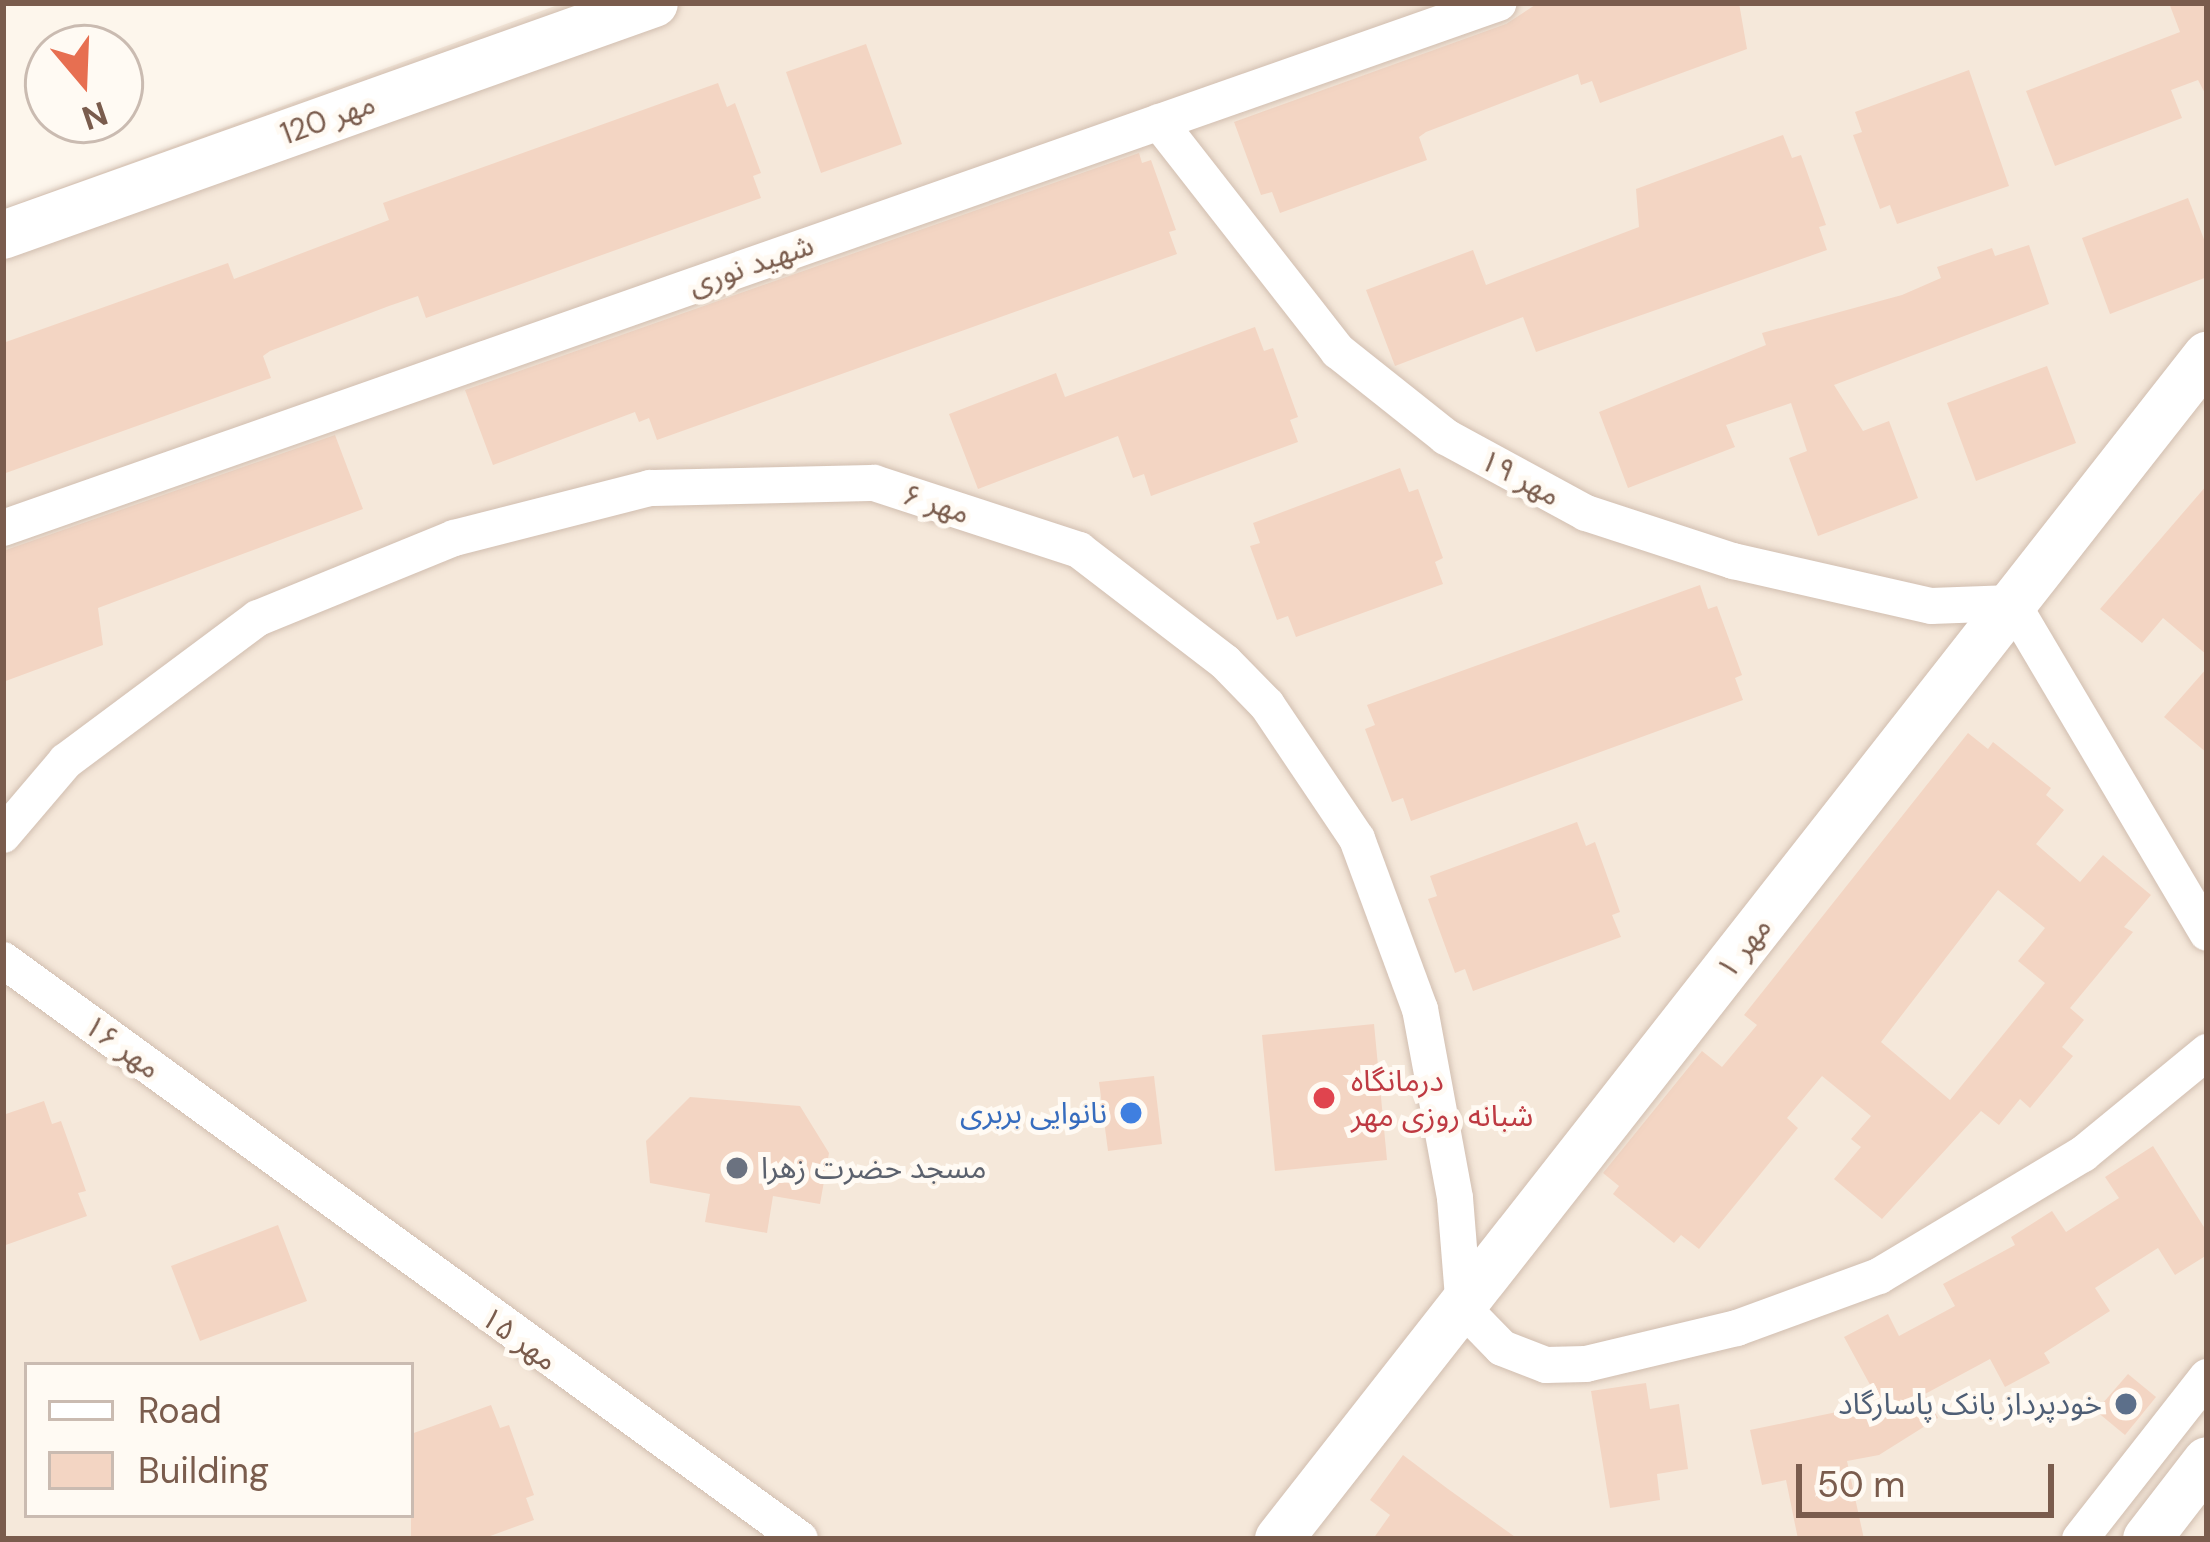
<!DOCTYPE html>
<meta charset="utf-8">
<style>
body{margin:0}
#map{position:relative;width:2210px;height:1542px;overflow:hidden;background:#fdf6ec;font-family:"DM Sans","Noto Sans Arabic",sans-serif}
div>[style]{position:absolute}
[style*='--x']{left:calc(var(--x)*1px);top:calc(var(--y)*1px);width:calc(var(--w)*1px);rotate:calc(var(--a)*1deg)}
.residential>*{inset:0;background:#f5e8da}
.building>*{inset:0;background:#f3d5c3}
.roads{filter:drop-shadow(0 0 3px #d1beb0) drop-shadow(0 0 3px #d1beb0)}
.street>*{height:36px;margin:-18px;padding:0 18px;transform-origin:18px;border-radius:18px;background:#fff}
.secondary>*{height:48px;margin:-24px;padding:0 24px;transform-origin:24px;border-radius:24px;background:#fff}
.dots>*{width:33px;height:33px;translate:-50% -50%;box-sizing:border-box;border:6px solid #fffaf3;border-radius:50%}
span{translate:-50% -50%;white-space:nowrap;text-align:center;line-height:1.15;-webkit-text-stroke:10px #fffaf3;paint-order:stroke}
.street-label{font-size:30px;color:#7a5c4d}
.health-label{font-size:30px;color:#be3a42}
.left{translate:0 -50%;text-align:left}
.shop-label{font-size:30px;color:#366cbe}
.right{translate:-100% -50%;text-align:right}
.worship-label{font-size:30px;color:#5b616d}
.service-label{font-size:30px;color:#4e5e75}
.frame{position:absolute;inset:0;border:6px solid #7a5c4d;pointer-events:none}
.legend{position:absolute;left:24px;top:1362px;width:390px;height:156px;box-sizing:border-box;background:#fffaf3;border:3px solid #cabbb1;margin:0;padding:15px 21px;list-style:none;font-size:36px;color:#7a5c4d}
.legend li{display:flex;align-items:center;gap:24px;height:60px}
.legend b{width:60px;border:3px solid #cabbb1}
.north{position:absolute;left:24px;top:24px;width:120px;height:120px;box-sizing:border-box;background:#fffaf3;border:3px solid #cabbb1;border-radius:50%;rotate:161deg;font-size:33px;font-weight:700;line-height:48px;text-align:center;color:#7a5c4d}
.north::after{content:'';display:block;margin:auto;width:42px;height:54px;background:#e76f51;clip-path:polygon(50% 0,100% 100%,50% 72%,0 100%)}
.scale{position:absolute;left:1796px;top:1464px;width:258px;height:54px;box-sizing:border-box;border:6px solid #7a5c4d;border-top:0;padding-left:15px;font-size:36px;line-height:42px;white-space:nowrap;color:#7a5c4d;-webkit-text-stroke:9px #fffaf3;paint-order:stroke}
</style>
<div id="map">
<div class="residential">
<div style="clip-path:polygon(evenodd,563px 3px,2207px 3px,2207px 1539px,3px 1539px,3px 209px,563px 3px,27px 1365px,411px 1365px,411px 1515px,27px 1515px,27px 1365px)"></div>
</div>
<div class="building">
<div style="clip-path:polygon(1538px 3px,1739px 3px,1747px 49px,1600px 103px,1592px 81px,1581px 85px,1578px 74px,1426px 132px,1419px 137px,1427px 160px,1280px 213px,1272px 192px,1261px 195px,1234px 122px,1506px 24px)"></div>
<div style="clip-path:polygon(2169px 3px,2207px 3px,2207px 97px,2198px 80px,2171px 90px,2182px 118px,2055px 166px,2026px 91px,2180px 32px)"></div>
<div style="clip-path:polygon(866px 44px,902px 144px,821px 173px,786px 72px)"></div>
<div style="clip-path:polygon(1969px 70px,2009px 186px,1897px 224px,1890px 205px,1880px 209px,1853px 135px,1862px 132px,1855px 112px)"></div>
<div style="clip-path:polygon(718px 83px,727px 107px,735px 103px,761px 173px,753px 176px,761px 198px,426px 318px,418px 296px,389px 306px,270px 351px,263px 356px,271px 378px,3px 474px,3px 343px,228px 263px,234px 279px,389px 220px,383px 203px)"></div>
<div style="clip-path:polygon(1783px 135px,1792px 158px,1801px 155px,1826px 225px,1819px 227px,1827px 250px,1536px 352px,1523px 317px,1395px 366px,1366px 290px,1473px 250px,1486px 285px,1639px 227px,1636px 189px)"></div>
<div style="clip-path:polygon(1139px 153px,1142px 163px,1151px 160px,1176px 230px,1169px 232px,1177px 254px,657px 440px,649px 418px,639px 422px,635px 412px,493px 465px,465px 390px)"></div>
<div style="clip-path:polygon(2188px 198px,2207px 247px,2207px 277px,2110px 314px,2082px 238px)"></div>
<div style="clip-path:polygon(2029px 245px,2049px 304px,1834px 385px,1863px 431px,1889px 421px,1918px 498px,1818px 536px,1789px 458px,1807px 451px,1791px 403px,1726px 425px,1735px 447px,1628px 488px,1599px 412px,1766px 345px,1762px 333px,1902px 295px,1941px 278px,1937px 267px,1992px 248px,1995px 256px)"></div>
<div style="clip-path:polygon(1255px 327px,1264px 351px,1273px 348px,1298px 417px,1290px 420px,1298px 442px,1151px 496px,1144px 474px,1133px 478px,1118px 436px,978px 489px,949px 414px,1056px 373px,1065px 397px)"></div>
<div style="clip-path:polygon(2047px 366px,2076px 443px,1976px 481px,1947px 403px)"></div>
<div style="clip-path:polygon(335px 435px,363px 509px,98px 608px,103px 645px,3px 682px,3px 551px)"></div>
<div style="clip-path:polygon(1400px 468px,1409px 492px,1418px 489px,1443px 558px,1435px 562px,1443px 584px,1296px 637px,1288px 616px,1277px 620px,1250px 546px,1260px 543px,1253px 523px)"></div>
<div style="clip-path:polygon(2207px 485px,2207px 655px,2163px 618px,2142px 643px,2100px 609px)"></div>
<div style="clip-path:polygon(1700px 585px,1708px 609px,1717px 606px,1742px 675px,1735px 678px,1743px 700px,1411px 821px,1403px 798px,1392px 802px,1365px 729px,1375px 725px,1367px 705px)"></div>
<div style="clip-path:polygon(2207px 668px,2207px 753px,2164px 717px)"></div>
<div style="clip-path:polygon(evenodd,1968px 733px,1988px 749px,1993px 742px,2051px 788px,2046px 795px,2064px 810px,2036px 844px,2080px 882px,2103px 855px,2151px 895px,2124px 927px,2133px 932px,2070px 1008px,2084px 1020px,2062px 1047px,2073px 1056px,2030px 1108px,2020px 1099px,1999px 1125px,1981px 1111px,1882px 1219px,1834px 1179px,1861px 1147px,1851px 1139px,1871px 1116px,1822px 1076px,1787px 1118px,1798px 1128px,1699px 1249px,1681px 1235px,1674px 1243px,1613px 1194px,1619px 1186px,1603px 1173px,1702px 1051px,1722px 1067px,1757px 1025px,1744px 1015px,1968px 733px,1998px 890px,2045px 928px,2018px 961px,2045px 983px,1950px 1100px,1881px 1042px,1998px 890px)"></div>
<div style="clip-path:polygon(1577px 822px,1586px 846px,1595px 842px,1620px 912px,1612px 915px,1621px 937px,1473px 991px,1465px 969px,1455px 973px,1428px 899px,1437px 896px,1430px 876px)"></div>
<div style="clip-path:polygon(1374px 1024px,1387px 1160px,1275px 1171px,1262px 1035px)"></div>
<div style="clip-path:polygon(1154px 1076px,1162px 1144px,1108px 1151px,1099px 1082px)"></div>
<div style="clip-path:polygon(690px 1097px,800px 1106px,829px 1153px,820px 1204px,773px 1196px,767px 1233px,705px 1222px,710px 1194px,650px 1183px,646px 1141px)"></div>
<div style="clip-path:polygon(44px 1101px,52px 1124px,61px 1121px,86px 1191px,78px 1193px,87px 1216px,3px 1246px,3px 1115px)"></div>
<div style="clip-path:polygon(2153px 1146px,2207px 1232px,2207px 1255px,2175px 1275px,2158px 1248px,2095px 1288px,2110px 1311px,2044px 1353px,2050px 1363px,2005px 1387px,1990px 1359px,1925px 1394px,1938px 1418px,1879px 1455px,1847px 1461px,1864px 1539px,1798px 1539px,1786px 1480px,1762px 1485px,1750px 1430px,1880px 1403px,1844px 1337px,1888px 1314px,1899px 1336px,1955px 1306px,1943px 1284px,2015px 1245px,2011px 1237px,2052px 1211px,2066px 1232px,2119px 1198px,2105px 1177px)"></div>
<div style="clip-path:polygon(278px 1225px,307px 1301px,200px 1341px,171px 1266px)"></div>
<div style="clip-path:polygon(2128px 1374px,2156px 1397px,2125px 1435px,2096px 1411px)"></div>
<div style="clip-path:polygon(1646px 1383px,1650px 1409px,1679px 1404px,1688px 1469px,1657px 1474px,1660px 1500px,1610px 1508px,1591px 1391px)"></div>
<div style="clip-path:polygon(491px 1405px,500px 1428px,509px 1425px,534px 1495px,526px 1498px,534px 1520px,482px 1539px,411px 1539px,411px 1434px)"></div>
<div style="clip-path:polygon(1403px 1455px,1448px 1489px,1518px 1539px,1373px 1539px,1390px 1515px,1370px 1500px)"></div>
</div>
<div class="roads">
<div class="street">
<div style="--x:1159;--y:122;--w:291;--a:52"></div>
<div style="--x:1338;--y:351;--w:138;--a:38.5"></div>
<div style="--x:1446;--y:437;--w:159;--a:28.5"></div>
<div style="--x:1586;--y:513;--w:155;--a:18.1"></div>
<div style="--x:1733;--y:561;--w:203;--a:12.8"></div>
<div style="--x:1931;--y:606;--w:81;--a:-2.1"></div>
<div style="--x:2012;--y:603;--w:383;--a:59.4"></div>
<div style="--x:3;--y:528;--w:1585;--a:-19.34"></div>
<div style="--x:3;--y:835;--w:97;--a:-49.6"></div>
<div style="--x:66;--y:761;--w:239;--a:-36.7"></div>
<div style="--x:258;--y:618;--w:212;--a:-22.2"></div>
<div style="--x:454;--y:538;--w:202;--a:-14.3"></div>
<div style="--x:650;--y:488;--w:224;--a:-1.3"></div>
<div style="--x:874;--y:483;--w:216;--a:18.1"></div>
<div style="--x:1079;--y:550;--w:184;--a:37.5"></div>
<div style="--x:1225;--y:662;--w:60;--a:45.7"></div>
<div style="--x:1267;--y:705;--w:161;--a:56.1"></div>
<div style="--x:1357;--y:839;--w:181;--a:69.7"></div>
<div style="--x:1420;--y:1009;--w:192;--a:79.5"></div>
<div style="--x:1455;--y:1198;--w:111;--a:85.4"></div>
<div style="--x:1464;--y:1309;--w:54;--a:45.7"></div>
<div style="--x:1502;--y:1348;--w:47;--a:21.1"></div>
<div style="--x:1546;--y:1365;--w:40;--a:-1.4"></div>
<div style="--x:1586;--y:1364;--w:155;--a:-13.4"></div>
<div style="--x:1737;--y:1328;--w:151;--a:-20.1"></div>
<div style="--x:1879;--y:1276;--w:238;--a:-30.9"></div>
<div style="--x:2083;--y:1154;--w:161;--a:-39.4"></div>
<div style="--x:3;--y:960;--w:985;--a:36"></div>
<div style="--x:2080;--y:1539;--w:206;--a:-51.9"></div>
</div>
<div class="secondary">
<div style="--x:3;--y:235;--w:691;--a:-19.61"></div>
<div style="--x:1279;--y:1539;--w:1504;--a:-51.89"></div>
<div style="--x:2147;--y:1539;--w:98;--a:-52.4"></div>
</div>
</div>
<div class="dots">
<div style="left:1324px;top:1098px;background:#e0444e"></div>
<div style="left:1131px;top:1113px;background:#3f7fe0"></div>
<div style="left:737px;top:1168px;background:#6b7280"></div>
<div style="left:2126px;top:1404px;background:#5c6f8a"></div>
</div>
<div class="street-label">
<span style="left:328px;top:119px;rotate:-20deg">مهر 120</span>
<span style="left:751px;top:265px;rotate:-19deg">شهید نوری</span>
<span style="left:1520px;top:478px;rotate:28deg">مهر ۱۹</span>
<span style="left:936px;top:504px;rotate:18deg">مهر ۶</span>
<span style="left:1744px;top:948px;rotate:-52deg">مهر ۱</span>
<span style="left:122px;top:1047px;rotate:36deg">مهر ۱۶</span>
<span style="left:519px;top:1339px;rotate:36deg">مهر ۱۵</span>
</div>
<div class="health-label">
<span class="left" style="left:1351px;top:1098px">درمانگاه<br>شبانه روزی مهر</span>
</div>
<div class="shop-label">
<span class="right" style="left:1107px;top:1113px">نانوایی بربری</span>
</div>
<div class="worship-label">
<span class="left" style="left:761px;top:1168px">مسجد حضرت زهرا</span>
</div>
<div class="service-label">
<span class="right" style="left:2102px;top:1404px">خودپرداز بانک پاسارگاد</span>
</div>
<div class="frame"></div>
<ul class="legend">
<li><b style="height:15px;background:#fff"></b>Road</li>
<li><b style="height:33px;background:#f3d5c3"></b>Building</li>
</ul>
<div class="north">N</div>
<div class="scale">50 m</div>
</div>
